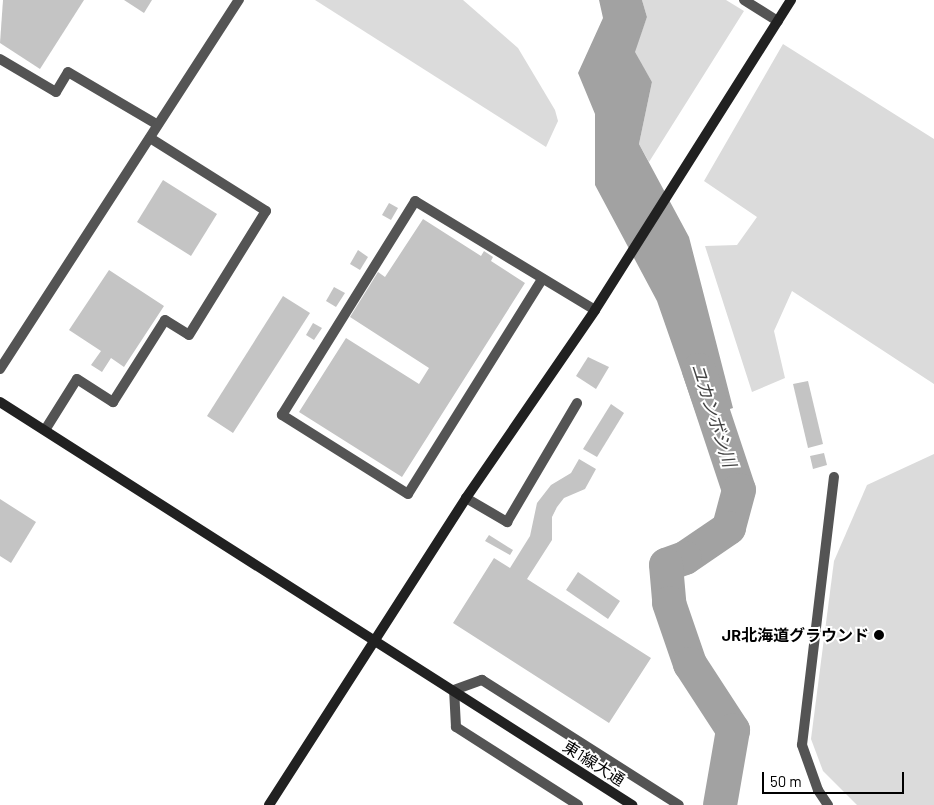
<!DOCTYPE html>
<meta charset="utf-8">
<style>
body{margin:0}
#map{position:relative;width:934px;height:805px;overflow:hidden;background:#fff;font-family:Barlow,"Noto Sans JP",sans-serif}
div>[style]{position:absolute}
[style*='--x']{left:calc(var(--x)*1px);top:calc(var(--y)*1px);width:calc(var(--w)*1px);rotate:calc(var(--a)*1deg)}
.green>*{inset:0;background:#dbdbdb}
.water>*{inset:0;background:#a2a2a2}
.river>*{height:34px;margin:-17px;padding:0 17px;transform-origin:17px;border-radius:17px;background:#a2a2a2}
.building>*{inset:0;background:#c4c4c4}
.lane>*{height:10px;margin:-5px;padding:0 5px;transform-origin:5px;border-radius:5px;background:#545454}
.street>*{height:10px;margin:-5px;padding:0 5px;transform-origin:5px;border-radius:5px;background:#545454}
.secondary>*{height:10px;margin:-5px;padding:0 5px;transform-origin:5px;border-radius:5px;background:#212121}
.dots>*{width:14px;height:14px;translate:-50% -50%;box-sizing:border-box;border:2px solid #fff;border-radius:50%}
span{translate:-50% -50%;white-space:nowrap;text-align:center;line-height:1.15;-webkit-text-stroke:4px #fff;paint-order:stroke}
.poi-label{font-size:16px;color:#000;font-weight:700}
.right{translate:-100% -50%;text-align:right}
.street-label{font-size:16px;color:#000}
.water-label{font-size:18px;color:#434343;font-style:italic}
.scale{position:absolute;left:762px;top:772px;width:142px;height:22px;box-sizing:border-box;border:2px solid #000;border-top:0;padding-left:6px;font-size:15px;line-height:18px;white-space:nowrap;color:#000;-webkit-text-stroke:4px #fff;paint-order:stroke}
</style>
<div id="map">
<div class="green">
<div style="clip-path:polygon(315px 0,463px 0,518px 48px,555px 110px,558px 121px,546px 147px)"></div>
<div style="clip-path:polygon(642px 0,726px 0,744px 11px,649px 162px,639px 144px,652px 82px,634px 52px,647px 17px)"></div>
<div style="clip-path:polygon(783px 44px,934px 139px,934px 384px,792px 291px,774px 331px,785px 378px,752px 392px,705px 246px,737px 245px,757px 217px,704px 181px)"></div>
<div style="clip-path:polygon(934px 454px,934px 805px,857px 805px,823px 771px,811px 739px,834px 561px,867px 485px)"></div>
</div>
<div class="water">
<div style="clip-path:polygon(599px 0,642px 0,647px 17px,635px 52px,652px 82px,639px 144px,689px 237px,733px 408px,698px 419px,657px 301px,595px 185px,595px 114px,578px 73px,603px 18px)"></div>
</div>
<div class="river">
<div style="--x:699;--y:370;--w:126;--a:71.6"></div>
<div style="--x:739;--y:490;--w:39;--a:105"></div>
<div style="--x:729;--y:528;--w:53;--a:145.7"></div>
<div style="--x:685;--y:558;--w:20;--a:160"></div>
<div style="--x:666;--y:565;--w:38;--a:85"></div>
<div style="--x:669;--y:603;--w:65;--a:71"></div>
<div style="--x:690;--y:664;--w:79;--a:56.9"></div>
<div style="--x:733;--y:730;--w:76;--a:99.8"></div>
</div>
<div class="building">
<div style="clip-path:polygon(3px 0,84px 0,40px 69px,0 43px)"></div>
<div style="clip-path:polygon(124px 0,152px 0,144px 13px)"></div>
<div style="clip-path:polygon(163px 180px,217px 214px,191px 256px,137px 222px)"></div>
<div style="clip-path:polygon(389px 203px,398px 208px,391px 220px,382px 215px)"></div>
<div style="clip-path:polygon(423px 219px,481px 256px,484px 251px,493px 257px,491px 261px,525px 283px,402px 477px,299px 412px,346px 338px,419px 384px,429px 368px,350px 317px,378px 272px,385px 277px)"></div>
<div style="clip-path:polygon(358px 250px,368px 257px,360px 270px,350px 264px)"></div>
<div style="clip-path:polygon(109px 270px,164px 306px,124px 367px,111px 358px,102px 372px,91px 365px,101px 351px,69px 330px)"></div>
<div style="clip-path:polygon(334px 287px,345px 293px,336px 307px,326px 301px)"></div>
<div style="clip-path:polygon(283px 296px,310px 313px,233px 433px,207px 416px)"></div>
<div style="clip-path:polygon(313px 323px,322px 328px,314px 340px,306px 335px)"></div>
<div style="clip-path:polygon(588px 357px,609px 367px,596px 389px,576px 376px)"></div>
<div style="clip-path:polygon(808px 381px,823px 444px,808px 448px,793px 384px)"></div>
<div style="clip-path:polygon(611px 404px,624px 413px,597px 457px,583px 449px)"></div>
<div style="clip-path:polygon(824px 453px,827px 465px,813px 469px,810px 456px)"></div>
<div style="clip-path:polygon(579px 459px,596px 469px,585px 489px,564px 498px,557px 507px,552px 517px,552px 540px,527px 579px,651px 658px,609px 723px,453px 623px,494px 558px,510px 568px,530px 536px,537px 503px,551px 485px,571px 473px)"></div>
<div style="clip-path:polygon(0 499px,36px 522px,11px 563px,0 556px)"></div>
<div style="clip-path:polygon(489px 535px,513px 550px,510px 555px,485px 541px)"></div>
<div style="clip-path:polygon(578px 572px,620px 601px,608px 619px,566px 590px)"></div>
</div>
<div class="lane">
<div style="--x:744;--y:0;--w:40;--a:32"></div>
<div style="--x:0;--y:59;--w:65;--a:30.5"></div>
<div style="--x:56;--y:92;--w:23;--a:-59"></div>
<div style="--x:68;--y:72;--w:104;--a:30.5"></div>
<div style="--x:541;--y:281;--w:251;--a:122"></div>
<div style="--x:408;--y:494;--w:149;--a:-147.9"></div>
<div style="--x:282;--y:415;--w:252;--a:-58.1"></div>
<div style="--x:415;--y:201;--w:210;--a:31.2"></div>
<div style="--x:45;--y:430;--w:60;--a:-57.9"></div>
<div style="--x:77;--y:379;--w:43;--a:32.6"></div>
<div style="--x:113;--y:402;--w:97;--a:-57.6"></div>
<div style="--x:165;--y:320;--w:28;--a:32"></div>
<div style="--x:189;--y:335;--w:146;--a:-58.2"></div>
<div style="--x:266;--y:211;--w:137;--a:-147.8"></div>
<div style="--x:466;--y:498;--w:48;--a:30.3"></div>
<div style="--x:507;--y:522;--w:138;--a:-59.5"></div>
<div style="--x:828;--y:805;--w:18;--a:-124"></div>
<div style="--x:818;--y:790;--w:48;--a:-109.6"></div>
<div style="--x:802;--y:745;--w:270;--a:-83.2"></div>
</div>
<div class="street">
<div style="--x:0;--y:369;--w:440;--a:-57.1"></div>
<div style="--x:578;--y:805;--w:145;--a:-147.4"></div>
<div style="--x:456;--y:727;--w:37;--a:-93"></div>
<div style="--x:454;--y:690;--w:30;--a:-20"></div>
<div style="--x:482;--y:680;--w:233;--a:32.4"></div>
</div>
<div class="secondary">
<div style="--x:0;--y:402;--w:750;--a:32.52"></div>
<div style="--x:269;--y:805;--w:365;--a:-57.3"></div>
<div style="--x:466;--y:498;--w:228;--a:-55.5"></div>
<div style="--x:595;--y:310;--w:367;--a:-57.7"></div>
</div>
<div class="dots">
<div style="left:879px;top:635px;background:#000"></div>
</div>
<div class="poi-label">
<span class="right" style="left:869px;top:635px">JR北海道グラウンド</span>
</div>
<div class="street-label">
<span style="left:594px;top:763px;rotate:32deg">東1線大通</span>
</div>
<div class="water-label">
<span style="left:714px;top:415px;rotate:72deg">ユカンボシ川</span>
</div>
<div class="scale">50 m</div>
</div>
